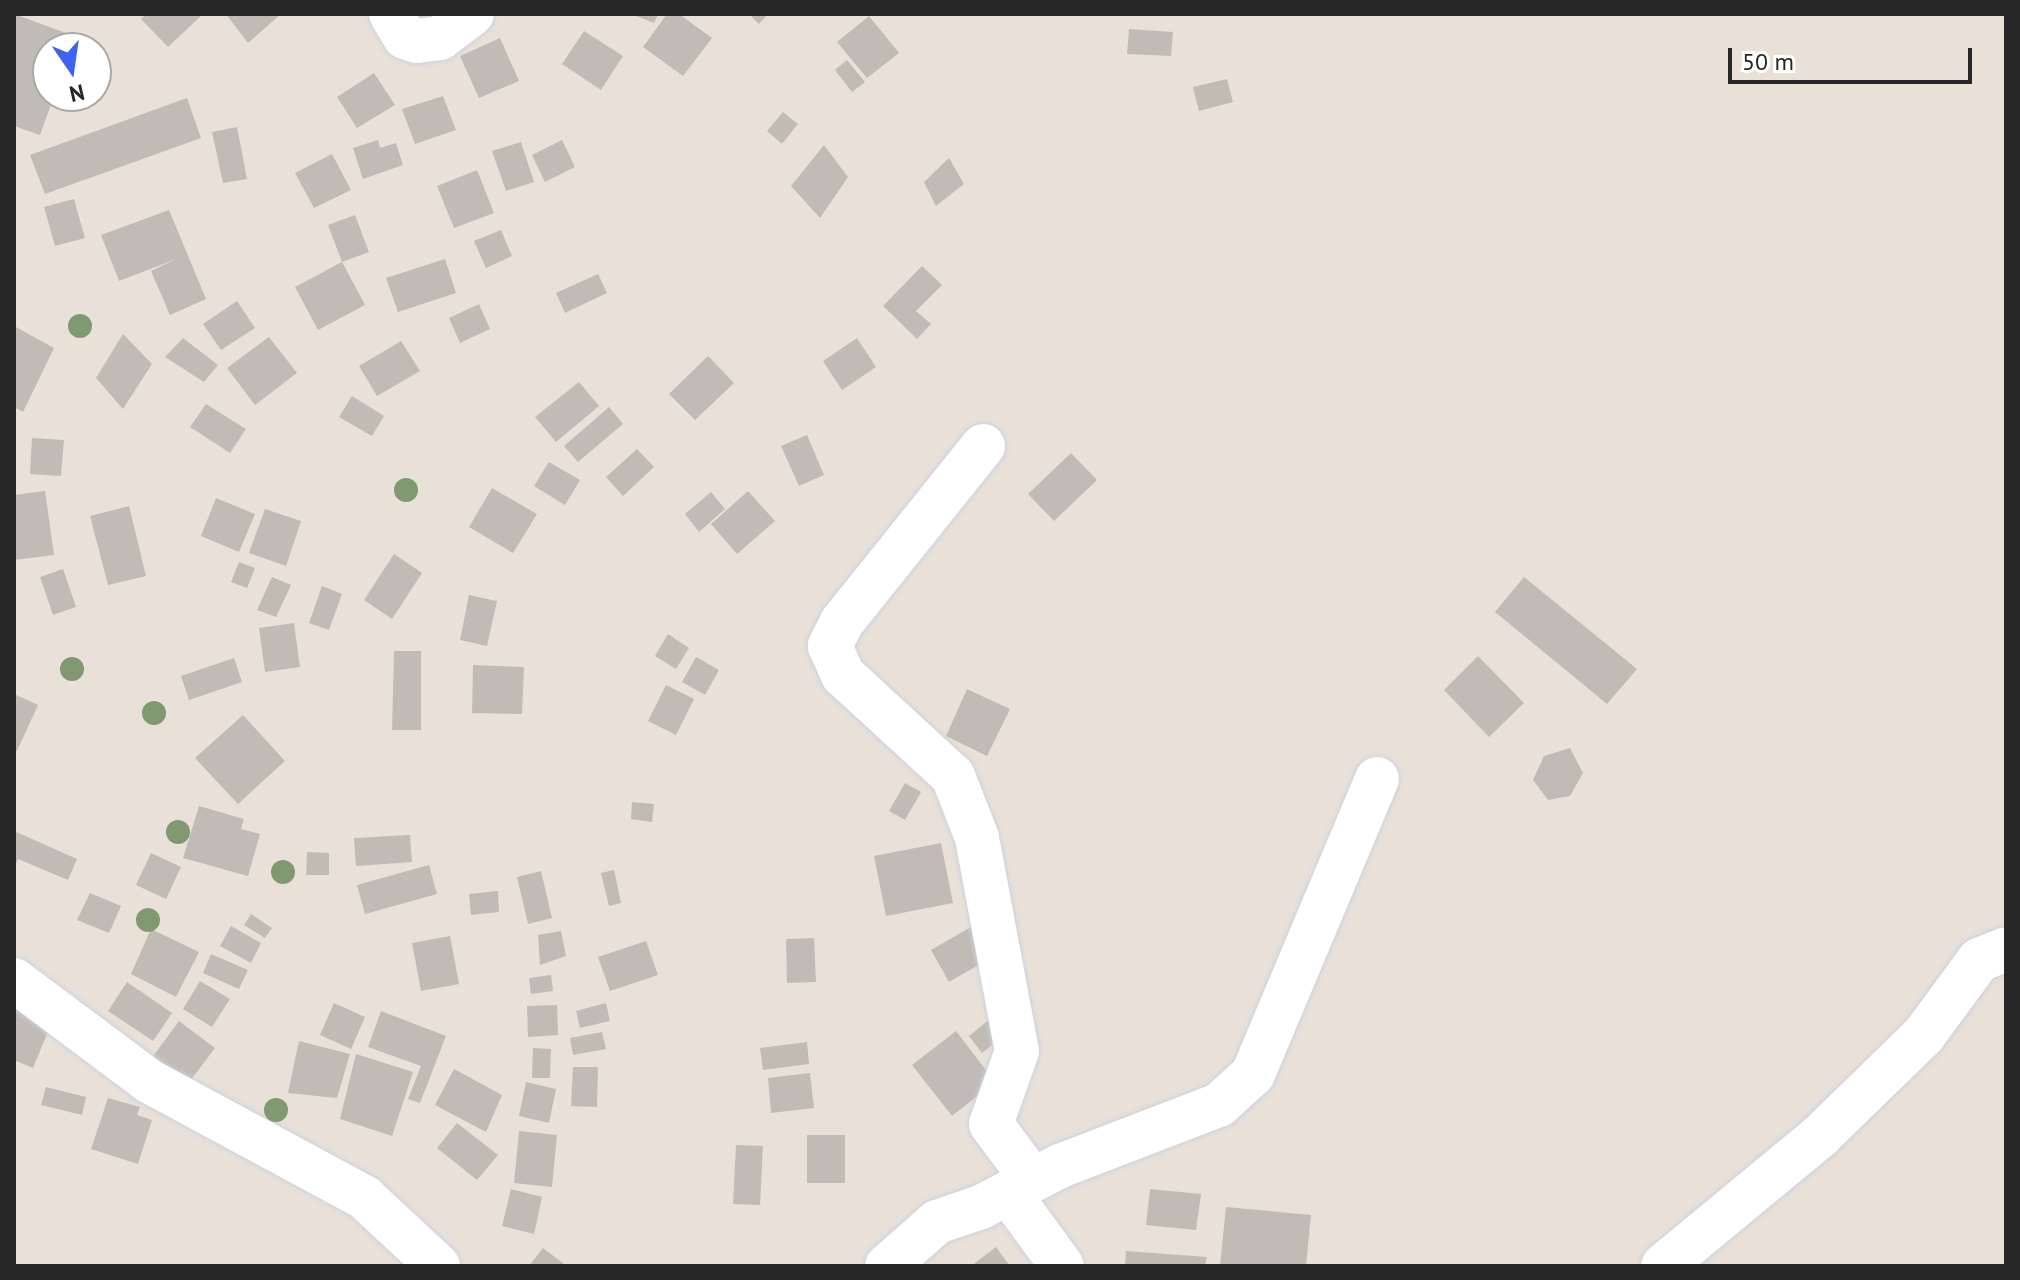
<!DOCTYPE html>
<style>
body{margin:0}
#map{position:relative;width:2020px;height:1280px;overflow:hidden;background:#e9e1d8;font-family:"PT Sans",sans-serif}
div>[style]{position:absolute}
[style*='--x']{left:calc(var(--x)*1px);top:calc(var(--y)*1px);width:calc(var(--w)*1px);rotate:calc(var(--a)*1deg)}
.building>*{inset:0;background:#c1bbb5}
.roads{filter:drop-shadow(0 0 2px #ced1df) drop-shadow(0 0 2px #ced1df)}
.minor>*{height:44px;margin:-22px;padding:0 22px;transform-origin:22px;border-radius:22px;background:#fff}
.trees>*{width:24px;height:24px;margin:-12px;border-radius:50%;background:#809971}
span{translate:-50% -50%;white-space:nowrap;text-align:center;line-height:1.15;-webkit-text-stroke:7px #fff;paint-order:stroke}
.frame{position:absolute;inset:0;border:16px solid #272727;pointer-events:none}
.north{position:absolute;left:32px;top:32px;width:80px;height:80px;box-sizing:border-box;background:#fff;border:2px solid #a9a9a9;border-radius:50%;rotate:167deg;font-size:22px;font-weight:700;line-height:32px;text-align:center;color:#272727}
.north::after{content:'';display:block;margin:auto;width:28px;height:36px;background:#3e63f0;clip-path:polygon(50% 0,100% 100%,50% 72%,0 100%)}
.scale{position:absolute;left:1728px;top:48px;width:244px;height:36px;box-sizing:border-box;border:4px solid #272727;border-top:0;padding-left:10px;font-size:24px;line-height:28px;white-space:nowrap;color:#272727;-webkit-text-stroke:6px #fff;paint-order:stroke}
</style>
<div id="map">
<div class="building">
<div style="clip-path:polygon(14px 14px,77px 37px,72px 48px,48px 48px,48px 96px,54px 96px,40px 135px,14px 126px)"></div>
<div style="clip-path:polygon(147px 14px,203px 14px,168px 47px,141px 19px)"></div>
<div style="clip-path:polygon(226px 14px,281px 14px,248px 43px)"></div>
<div style="clip-path:polygon(631px 14px,658px 14px,654px 23px)"></div>
<div style="clip-path:polygon(667px 14px,679px 14px,712px 38px,683px 76px,643px 47px)"></div>
<div style="clip-path:polygon(749px 14px,768px 14px,759px 24px)"></div>
<div style="clip-path:polygon(869px 16px,899px 53px,867px 78px,837px 42px)"></div>
<div style="clip-path:polygon(1129px 29px,1173px 32px,1171px 56px,1127px 54px)"></div>
<div style="clip-path:polygon(584px 31px,623px 56px,601px 90px,562px 64px)"></div>
<div style="clip-path:polygon(500px 38px,519px 81px,479px 98px,460px 56px)"></div>
<div style="clip-path:polygon(847px 60px,865px 82px,852px 92px,835px 70px)"></div>
<div style="clip-path:polygon(374px 73px,395px 105px,357px 128px,337px 97px)"></div>
<div style="clip-path:polygon(1227px 79px,1233px 102px,1199px 111px,1193px 87px)"></div>
<div style="clip-path:polygon(443px 96px,456px 130px,415px 144px,402px 109px)"></div>
<div style="clip-path:polygon(187px 98px,201px 138px,45px 194px,30px 155px)"></div>
<div style="clip-path:polygon(783px 112px,798px 124px,782px 144px,767px 131px)"></div>
<div style="clip-path:polygon(237px 127px,247px 179px,223px 183px,212px 132px)"></div>
<div style="clip-path:polygon(378px 140px,380px 148px,396px 143px,403px 165px,363px 179px,353px 148px)"></div>
<div style="clip-path:polygon(562px 140px,575px 167px,545px 182px,532px 155px)"></div>
<div style="clip-path:polygon(521px 142px,534px 182px,506px 191px,492px 151px)"></div>
<div style="clip-path:polygon(824px 145px,848px 177px,820px 218px,791px 186px)"></div>
<div style="clip-path:polygon(332px 154px,351px 190px,314px 208px,295px 173px)"></div>
<div style="clip-path:polygon(949px 158px,964px 184px,936px 206px,924px 182px)"></div>
<div style="clip-path:polygon(477px 170px,494px 213px,454px 228px,437px 186px)"></div>
<div style="clip-path:polygon(74px 199px,85px 238px,55px 246px,44px 207px)"></div>
<div style="clip-path:polygon(169px 210px,206px 299px,170px 315px,151px 271px,176px 259px,119px 281px,101px 235px)"></div>
<div style="clip-path:polygon(355px 215px,369px 252px,342px 262px,328px 225px)"></div>
<div style="clip-path:polygon(501px 230px,512px 256px,486px 268px,474px 241px)"></div>
<div style="clip-path:polygon(445px 259px,456px 293px,398px 312px,386px 278px)"></div>
<div style="clip-path:polygon(342px 262px,365px 305px,318px 330px,295px 287px)"></div>
<div style="clip-path:polygon(922px 266px,942px 285px,916px 311px,931px 324px,917px 339px,883px 306px)"></div>
<div style="clip-path:polygon(598px 274px,607px 293px,565px 313px,556px 293px)"></div>
<div style="clip-path:polygon(237px 301px,255px 328px,221px 350px,203px 324px)"></div>
<div style="clip-path:polygon(479px 304px,490px 329px,460px 343px,449px 318px)"></div>
<div style="clip-path:polygon(14px 326px,54px 348px,23px 412px,14px 407px)"></div>
<div style="clip-path:polygon(123px 334px,152px 364px,123px 409px,96px 378px)"></div>
<div style="clip-path:polygon(269px 337px,297px 373px,255px 405px,227px 368px)"></div>
<div style="clip-path:polygon(183px 338px,218px 365px,204px 382px,165px 357px)"></div>
<div style="clip-path:polygon(857px 338px,876px 367px,842px 390px,823px 361px)"></div>
<div style="clip-path:polygon(401px 341px,420px 371px,377px 396px,359px 366px)"></div>
<div style="clip-path:polygon(708px 356px,734px 383px,695px 420px,669px 394px)"></div>
<div style="clip-path:polygon(579px 382px,599px 406px,556px 442px,535px 417px)"></div>
<div style="clip-path:polygon(352px 396px,384px 416px,372px 436px,339px 417px)"></div>
<div style="clip-path:polygon(206px 404px,246px 429px,230px 453px,190px 427px)"></div>
<div style="clip-path:polygon(609px 407px,623px 424px,578px 462px,564px 446px)"></div>
<div style="clip-path:polygon(807px 435px,824px 475px,799px 486px,781px 446px)"></div>
<div style="clip-path:polygon(32px 438px,64px 440px,61px 476px,30px 474px)"></div>
<div style="clip-path:polygon(637px 449px,654px 467px,623px 496px,606px 477px)"></div>
<div style="clip-path:polygon(1071px 453px,1097px 480px,1054px 521px,1028px 494px)"></div>
<div style="clip-path:polygon(549px 462px,580px 480px,565px 505px,534px 486px)"></div>
<div style="clip-path:polygon(492px 488px,537px 514px,513px 553px,469px 527px)"></div>
<div style="clip-path:polygon(45px 491px,54px 555px,14px 560px,14px 495px)"></div>
<div style="clip-path:polygon(748px 491px,775px 521px,737px 554px,711px 524px)"></div>
<div style="clip-path:polygon(711px 492px,725px 509px,699px 532px,685px 514px)"></div>
<div style="clip-path:polygon(216px 498px,255px 514px,239px 552px,201px 536px)"></div>
<div style="clip-path:polygon(129px 506px,146px 576px,108px 585px,90px 516px)"></div>
<div style="clip-path:polygon(265px 509px,301px 521px,286px 566px,249px 553px)"></div>
<div style="clip-path:polygon(394px 554px,422px 573px,392px 619px,364px 600px)"></div>
<div style="clip-path:polygon(239px 562px,255px 568px,247px 588px,231px 582px)"></div>
<div style="clip-path:polygon(63px 569px,76px 607px,53px 615px,40px 577px)"></div>
<div style="clip-path:polygon(272px 577px,291px 585px,276px 617px,257px 610px)"></div>
<div style="clip-path:polygon(1524px 577px,1637px 669px,1607px 704px,1495px 612px)"></div>
<div style="clip-path:polygon(322px 586px,342px 594px,329px 630px,309px 623px)"></div>
<div style="clip-path:polygon(469px 595px,497px 601px,487px 646px,460px 640px)"></div>
<div style="clip-path:polygon(294px 623px,300px 667px,265px 672px,259px 628px)"></div>
<div style="clip-path:polygon(668px 634px,689px 648px,676px 669px,655px 656px)"></div>
<div style="clip-path:polygon(394px 651px,421px 651px,421px 730px,392px 730px)"></div>
<div style="clip-path:polygon(1478px 656px,1524px 703px,1489px 737px,1444px 690px)"></div>
<div style="clip-path:polygon(696px 657px,719px 670px,705px 695px,682px 682px)"></div>
<div style="clip-path:polygon(234px 658px,242px 682px,189px 700px,181px 676px)"></div>
<div style="clip-path:polygon(473px 665px,524px 667px,522px 714px,472px 713px)"></div>
<div style="clip-path:polygon(666px 685px,694px 699px,676px 735px,648px 721px)"></div>
<div style="clip-path:polygon(967px 689px,1010px 709px,987px 756px,946px 736px)"></div>
<div style="clip-path:polygon(14px 694px,38px 705px,17px 751px,14px 750px)"></div>
<div style="clip-path:polygon(243px 715px,285px 761px,238px 804px,195px 758px)"></div>
<div style="clip-path:polygon(1570px 748px,1583px 773px,1570px 796px,1548px 800px,1533px 780px,1544px 756px)"></div>
<div style="clip-path:polygon(905px 783px,921px 792px,905px 820px,889px 811px)"></div>
<div style="clip-path:polygon(632px 802px,654px 804px,652px 822px,631px 819px)"></div>
<div style="clip-path:polygon(199px 806px,244px 819px,241px 829px,260px 834px,248px 876px,183px 858px)"></div>
<div style="clip-path:polygon(14px 831px,77px 859px,68px 880px,18px 859px,14px 868px)"></div>
<div style="clip-path:polygon(410px 835px,412px 862px,356px 866px,354px 838px)"></div>
<div style="clip-path:polygon(941px 843px,953px 903px,886px 916px,874px 856px)"></div>
<div style="clip-path:polygon(307px 852px,329px 853px,329px 875px,306px 875px)"></div>
<div style="clip-path:polygon(151px 853px,181px 867px,166px 899px,136px 885px)"></div>
<div style="clip-path:polygon(429px 865px,437px 894px,365px 914px,357px 885px)"></div>
<div style="clip-path:polygon(614px 870px,621px 903px,609px 906px,601px 873px)"></div>
<div style="clip-path:polygon(541px 871px,552px 918px,528px 924px,517px 877px)"></div>
<div style="clip-path:polygon(498px 891px,499px 912px,471px 915px,469px 894px)"></div>
<div style="clip-path:polygon(90px 893px,121px 906px,109px 933px,77px 920px)"></div>
<div style="clip-path:polygon(251px 914px,272px 928px,265px 938px,244px 925px)"></div>
<div style="clip-path:polygon(231px 926px,261px 943px,251px 963px,220px 946px)"></div>
<div style="clip-path:polygon(971px 927px,989px 959px,949px 982px,931px 950px)"></div>
<div style="clip-path:polygon(151px 929px,199px 952px,176px 997px,131px 974px)"></div>
<div style="clip-path:polygon(561px 931px,566px 956px,540px 965px,538px 935px)"></div>
<div style="clip-path:polygon(450px 936px,459px 984px,421px 991px,412px 943px)"></div>
<div style="clip-path:polygon(814px 938px,816px 982px,787px 983px,786px 939px)"></div>
<div style="clip-path:polygon(646px 941px,658px 975px,610px 991px,598px 957px)"></div>
<div style="clip-path:polygon(211px 954px,248px 970px,239px 989px,203px 973px)"></div>
<div style="clip-path:polygon(551px 975px,553px 991px,531px 994px,529px 978px)"></div>
<div style="clip-path:polygon(200px 981px,230px 999px,212px 1027px,183px 1009px)"></div>
<div style="clip-path:polygon(127px 982px,172px 1013px,153px 1041px,108px 1011px)"></div>
<div style="clip-path:polygon(334px 1003px,365px 1017px,351px 1049px,320px 1035px)"></div>
<div style="clip-path:polygon(606px 1003px,610px 1021px,580px 1028px,576px 1011px)"></div>
<div style="clip-path:polygon(557px 1005px,558px 1035px,528px 1037px,527px 1006px)"></div>
<div style="clip-path:polygon(14px 1008px,52px 1022px,33px 1068px,14px 1060px)"></div>
<div style="clip-path:polygon(381px 1011px,446px 1036px,420px 1103px,408px 1099px,421px 1066px,368px 1047px)"></div>
<div style="clip-path:polygon(996px 1014px,1010px 1031px,982px 1053px,969px 1036px)"></div>
<div style="clip-path:polygon(179px 1021px,215px 1048px,184px 1089px,148px 1063px)"></div>
<div style="clip-path:polygon(956px 1031px,995px 1082px,952px 1116px,912px 1065px)"></div>
<div style="clip-path:polygon(602px 1032px,606px 1049px,573px 1055px,570px 1038px)"></div>
<div style="clip-path:polygon(299px 1041px,350px 1054px,337px 1098px,288px 1093px)"></div>
<div style="clip-path:polygon(807px 1042px,809px 1064px,763px 1070px,760px 1048px)"></div>
<div style="clip-path:polygon(533px 1048px,551px 1049px,550px 1078px,532px 1078px)"></div>
<div style="clip-path:polygon(356px 1054px,413px 1072px,392px 1136px,340px 1119px)"></div>
<div style="clip-path:polygon(573px 1067px,598px 1067px,597px 1107px,571px 1106px)"></div>
<div style="clip-path:polygon(454px 1069px,502px 1095px,486px 1132px,435px 1105px)"></div>
<div style="clip-path:polygon(810px 1073px,814px 1108px,771px 1113px,768px 1078px)"></div>
<div style="clip-path:polygon(526px 1082px,556px 1089px,549px 1123px,519px 1116px)"></div>
<div style="clip-path:polygon(46px 1087px,86px 1097px,82px 1115px,41px 1105px)"></div>
<div style="clip-path:polygon(108px 1098px,140px 1107px,137px 1115px,152px 1120px,138px 1164px,91px 1149px)"></div>
<div style="clip-path:polygon(457px 1123px,498px 1155px,477px 1180px,437px 1148px)"></div>
<div style="clip-path:polygon(519px 1131px,557px 1135px,552px 1187px,514px 1183px)"></div>
<div style="clip-path:polygon(807px 1135px,845px 1135px,845px 1183px,807px 1183px)"></div>
<div style="clip-path:polygon(736px 1145px,763px 1146px,760px 1205px,733px 1204px)"></div>
<div style="clip-path:polygon(511px 1189px,542px 1197px,534px 1234px,502px 1226px)"></div>
<div style="clip-path:polygon(1150px 1189px,1201px 1194px,1196px 1230px,1146px 1225px)"></div>
<div style="clip-path:polygon(1226px 1207px,1311px 1215px,1306px 1266px,1220px 1266px)"></div>
<div style="clip-path:polygon(996px 1247px,1010px 1266px,971px 1266px)"></div>
<div style="clip-path:polygon(543px 1248px,564px 1264px,562px 1266px,529px 1266px)"></div>
<div style="clip-path:polygon(1126px 1251px,1207px 1257px,1205px 1266px,1125px 1266px)"></div>
</div>
<div class="roads">
<div class="minor">
<div style="--x:391;--y:14;--w:27;--a:59"></div>
<div style="--x:405;--y:37;--w:13;--a:18"></div>
<div style="--x:417;--y:41;--w:23;--a:-7"></div>
<div style="--x:440;--y:38;--w:40;--a:-37"></div>
<div style="--x:983;--y:446;--w:226;--a:128.7"></div>
<div style="--x:842;--y:622;--w:27;--a:117"></div>
<div style="--x:830;--y:646;--w:32;--a:66"></div>
<div style="--x:843;--y:675;--w:149;--a:42.6"></div>
<div style="--x:953;--y:776;--w:66;--a:68.8"></div>
<div style="--x:977;--y:838;--w:217;--a:79.4"></div>
<div style="--x:1017;--y:1051;--w:77;--a:109.6"></div>
<div style="--x:991;--y:1124;--w:69;--a:53.3"></div>
<div style="--x:14;--y:980;--w:169;--a:36.8"></div>
<div style="--x:149;--y:1081;--w:246;--a:28.4"></div>
<div style="--x:365;--y:1198;--w:100;--a:43"></div>
<div style="--x:1014;--y:1189;--w:22;--a:72"></div>
<div style="--x:1021;--y:1210;--w:69;--a:53.8"></div>
<div style="--x:887;--y:1266;--w:67;--a:-41.3"></div>
<div style="--x:937;--y:1222;--w:46;--a:-18.8"></div>
<div style="--x:981;--y:1207;--w:89;--a:-27.4"></div>
<div style="--x:1060;--y:1166;--w:170;--a:-21"></div>
<div style="--x:1219;--y:1105;--w:46;--a:-42.4"></div>
<div style="--x:1253;--y:1074;--w:320;--a:-67.2"></div>
<div style="--x:1663;--y:1266;--w:204;--a:-39.6"></div>
<div style="--x:1820;--y:1136;--w:144;--a:-44.2"></div>
<div style="--x:1923;--y:1036;--w:94;--a:-53.6"></div>
<div style="--x:1979;--y:960;--w:29;--a:-22"></div>
</div>
</div>
<div class="trees">
<div style="left:80px;top:326px"></div>
<div style="left:406px;top:490px"></div>
<div style="left:72px;top:669px"></div>
<div style="left:154px;top:713px"></div>
<div style="left:178px;top:832px"></div>
<div style="left:283px;top:872px"></div>
<div style="left:148px;top:920px"></div>
<div style="left:276px;top:1110px"></div>
</div>
<div class="frame"></div>
<div class="north">N</div>
<div class="scale">50 m</div>
</div>
